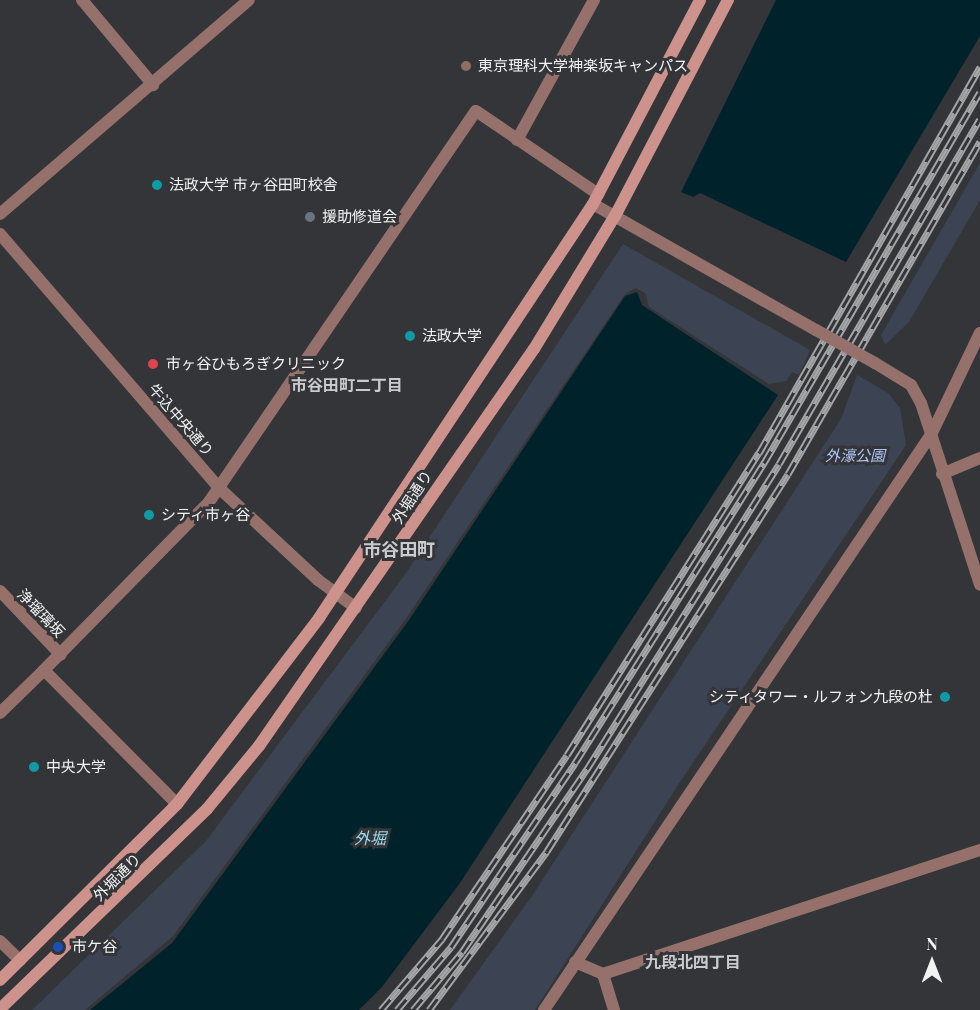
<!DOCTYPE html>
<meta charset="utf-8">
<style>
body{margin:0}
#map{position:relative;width:980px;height:1010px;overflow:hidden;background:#343538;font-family:"Playfair Display","Noto Sans JP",serif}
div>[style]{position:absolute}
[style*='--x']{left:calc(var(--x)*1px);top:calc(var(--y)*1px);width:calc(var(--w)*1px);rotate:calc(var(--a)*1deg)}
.green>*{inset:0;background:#3c4454}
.water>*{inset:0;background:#00222b}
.minor>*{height:12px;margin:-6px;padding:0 6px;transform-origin:6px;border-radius:6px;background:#96716c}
.tertiary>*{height:12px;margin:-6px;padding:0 6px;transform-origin:6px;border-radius:6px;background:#96716c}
.secondary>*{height:12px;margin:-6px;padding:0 6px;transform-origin:6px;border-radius:6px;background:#cc928b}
.rail>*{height:7px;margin-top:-3.5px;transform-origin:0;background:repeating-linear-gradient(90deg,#343538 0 14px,#a4a5a7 0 28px);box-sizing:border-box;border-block:2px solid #a4a5a7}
.tertiary-bridge>*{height:12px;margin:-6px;padding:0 6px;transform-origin:6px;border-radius:6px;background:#96716c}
.dots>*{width:16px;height:16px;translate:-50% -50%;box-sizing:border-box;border:3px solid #343538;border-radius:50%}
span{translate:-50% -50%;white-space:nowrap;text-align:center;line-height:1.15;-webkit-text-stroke:6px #343538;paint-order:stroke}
.poi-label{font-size:15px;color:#f2f2f4}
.left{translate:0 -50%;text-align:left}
.right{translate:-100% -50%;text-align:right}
.street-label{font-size:15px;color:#f2f2f4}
.park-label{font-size:15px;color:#aec6f7;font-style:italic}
.neighbourhood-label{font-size:16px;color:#c9cbce;font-weight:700}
.water-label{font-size:16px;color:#98ddf1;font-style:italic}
.quarter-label{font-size:18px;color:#c9cbce;font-weight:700}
.north{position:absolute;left:902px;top:932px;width:60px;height:60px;-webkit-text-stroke:4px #343538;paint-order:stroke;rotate:0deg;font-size:16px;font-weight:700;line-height:24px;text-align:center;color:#f2f2f4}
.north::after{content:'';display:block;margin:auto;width:21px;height:27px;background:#f2f2f4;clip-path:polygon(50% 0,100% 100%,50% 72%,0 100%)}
</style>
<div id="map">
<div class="green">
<div style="clip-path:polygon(980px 163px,980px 200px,909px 322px,885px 345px,881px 335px)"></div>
<div style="clip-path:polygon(623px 244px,810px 350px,799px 375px,792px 372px,786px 381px,769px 384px,649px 307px,645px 293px,636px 288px,625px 294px,405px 620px,173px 936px,85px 1010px,32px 1010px,206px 841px,404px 576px)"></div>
<div style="clip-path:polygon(857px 375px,888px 393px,900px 408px,906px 445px,678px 785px,535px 1010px,450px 1010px,532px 896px,841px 419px)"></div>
</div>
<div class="water">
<div style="clip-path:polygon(776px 0,980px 0,980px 36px,846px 262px,700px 193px,693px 197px,681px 192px)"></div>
<div style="clip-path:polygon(637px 292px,642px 305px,778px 395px,460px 883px,382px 987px,359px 1010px,90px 1010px,172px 943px,409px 620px,625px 296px)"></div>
</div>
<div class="minor">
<div style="--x:82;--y:0;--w:111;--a:50.1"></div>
<div style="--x:517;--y:140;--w:160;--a:-61.2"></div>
<div style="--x:0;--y:214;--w:328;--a:-40.7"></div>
<div style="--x:942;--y:474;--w:41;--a:-22.8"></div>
<div style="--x:0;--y:591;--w:88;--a:46.4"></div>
<div style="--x:0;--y:713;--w:62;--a:-44.3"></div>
<div style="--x:177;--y:804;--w:189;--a:-134.8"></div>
<div style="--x:44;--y:670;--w:235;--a:-45.5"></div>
<div style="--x:209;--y:502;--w:473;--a:-55.7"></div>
<div style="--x:476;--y:111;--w:148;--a:34.2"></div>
<div style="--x:575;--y:962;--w:30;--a:23"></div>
<div style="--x:603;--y:974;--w:38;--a:73"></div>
<div style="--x:603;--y:974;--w:397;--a:-18.2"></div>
<div style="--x:544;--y:1010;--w:695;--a:-56.08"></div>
</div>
<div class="tertiary">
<div style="--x:593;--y:204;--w:256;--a:29.5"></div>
<div style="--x:0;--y:234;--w:334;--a:49.2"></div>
<div style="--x:218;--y:487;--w:137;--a:42.9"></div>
<div style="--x:318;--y:580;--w:47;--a:36.4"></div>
<div style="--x:875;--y:363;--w:42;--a:31.4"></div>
<div style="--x:911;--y:385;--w:21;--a:61"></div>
<div style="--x:921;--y:403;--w:191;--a:72"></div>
<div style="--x:932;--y:433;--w:111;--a:-64.4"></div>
<div style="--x:0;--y:941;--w:28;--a:44"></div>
</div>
<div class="secondary">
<div style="--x:0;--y:980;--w:250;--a:-44.8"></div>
<div style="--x:177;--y:804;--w:234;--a:-52.6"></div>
<div style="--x:319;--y:618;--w:496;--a:-56.5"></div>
<div style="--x:593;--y:204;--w:230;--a:-62.3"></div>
<div style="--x:0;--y:1009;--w:288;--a:-44"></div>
<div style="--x:207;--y:809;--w:82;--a:-50.5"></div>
<div style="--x:259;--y:746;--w:483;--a:-55.3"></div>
<div style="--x:534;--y:349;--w:156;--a:-58.7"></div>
<div style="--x:615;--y:216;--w:244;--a:-62.4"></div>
</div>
<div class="rail">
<div style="--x:381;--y:1010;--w:94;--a:-49.3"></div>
<div style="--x:442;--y:939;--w:222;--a:-55.8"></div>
<div style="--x:567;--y:755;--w:358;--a:-57.6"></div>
<div style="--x:759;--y:453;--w:445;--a:-60.2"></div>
<div style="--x:397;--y:1010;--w:83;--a:-49.4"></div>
<div style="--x:451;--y:947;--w:222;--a:-56"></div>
<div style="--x:575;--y:763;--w:355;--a:-57.8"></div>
<div style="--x:764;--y:463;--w:429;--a:-59.8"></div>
<div style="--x:413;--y:1010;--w:76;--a:-49.8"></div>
<div style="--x:462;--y:952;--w:222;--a:-55.7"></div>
<div style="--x:587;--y:769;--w:360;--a:-57.8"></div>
<div style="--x:779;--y:464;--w:399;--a:-59.8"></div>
<div style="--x:429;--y:1010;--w:198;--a:-53.4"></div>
<div style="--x:547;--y:851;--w:447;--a:-57.4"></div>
<div style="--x:788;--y:474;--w:384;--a:-60"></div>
</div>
<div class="tertiary-bridge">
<div style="--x:816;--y:330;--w:68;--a:29.2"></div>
</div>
<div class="dots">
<div style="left:466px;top:66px;background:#8d6e63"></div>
<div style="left:157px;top:185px;background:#0f9aa8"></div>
<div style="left:310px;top:217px;background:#6b7280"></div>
<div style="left:410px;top:336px;background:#0f9aa8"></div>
<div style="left:153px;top:364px;background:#e0444e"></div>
<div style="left:149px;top:515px;background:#0f9aa8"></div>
<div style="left:945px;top:697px;background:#0f9aa8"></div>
<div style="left:34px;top:767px;background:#0f9aa8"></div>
<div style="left:58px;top:947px;background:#1a4fb4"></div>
</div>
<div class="poi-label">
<span class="left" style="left:478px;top:66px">東京理科大学神楽坂キャンパス</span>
<span class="left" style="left:169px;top:185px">法政大学 市ヶ谷田町校舎</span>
<span class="left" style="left:322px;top:217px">援助修道会</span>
<span class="left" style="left:422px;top:336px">法政大学</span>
<span class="left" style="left:166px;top:364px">市ヶ谷ひもろぎクリニック</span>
<span class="left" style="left:161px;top:515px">シティ市ヶ谷</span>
<span class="right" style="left:933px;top:697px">シティタワー・ルフォン九段の杜</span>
<span class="left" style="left:46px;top:767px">中央大学</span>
<span class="left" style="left:72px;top:947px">市ケ谷</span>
</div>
<div class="street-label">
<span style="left:181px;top:420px;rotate:49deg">牛込中央通り</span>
<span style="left:412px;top:497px;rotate:-57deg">外堀通り</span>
<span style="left:41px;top:613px;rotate:46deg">浄瑠璃坂</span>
<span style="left:117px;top:877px;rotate:-45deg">外堀通り</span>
</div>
<div class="park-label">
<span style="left:855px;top:456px">外濠公園</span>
</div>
<div class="neighbourhood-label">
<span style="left:347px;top:385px">市谷田町二丁目</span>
<span style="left:693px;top:962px">九段北四丁目</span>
</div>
<div class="water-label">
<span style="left:370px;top:838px">外堀</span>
</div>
<div class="quarter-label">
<span style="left:399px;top:549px">市谷田町</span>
</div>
<div class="north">N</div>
</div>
